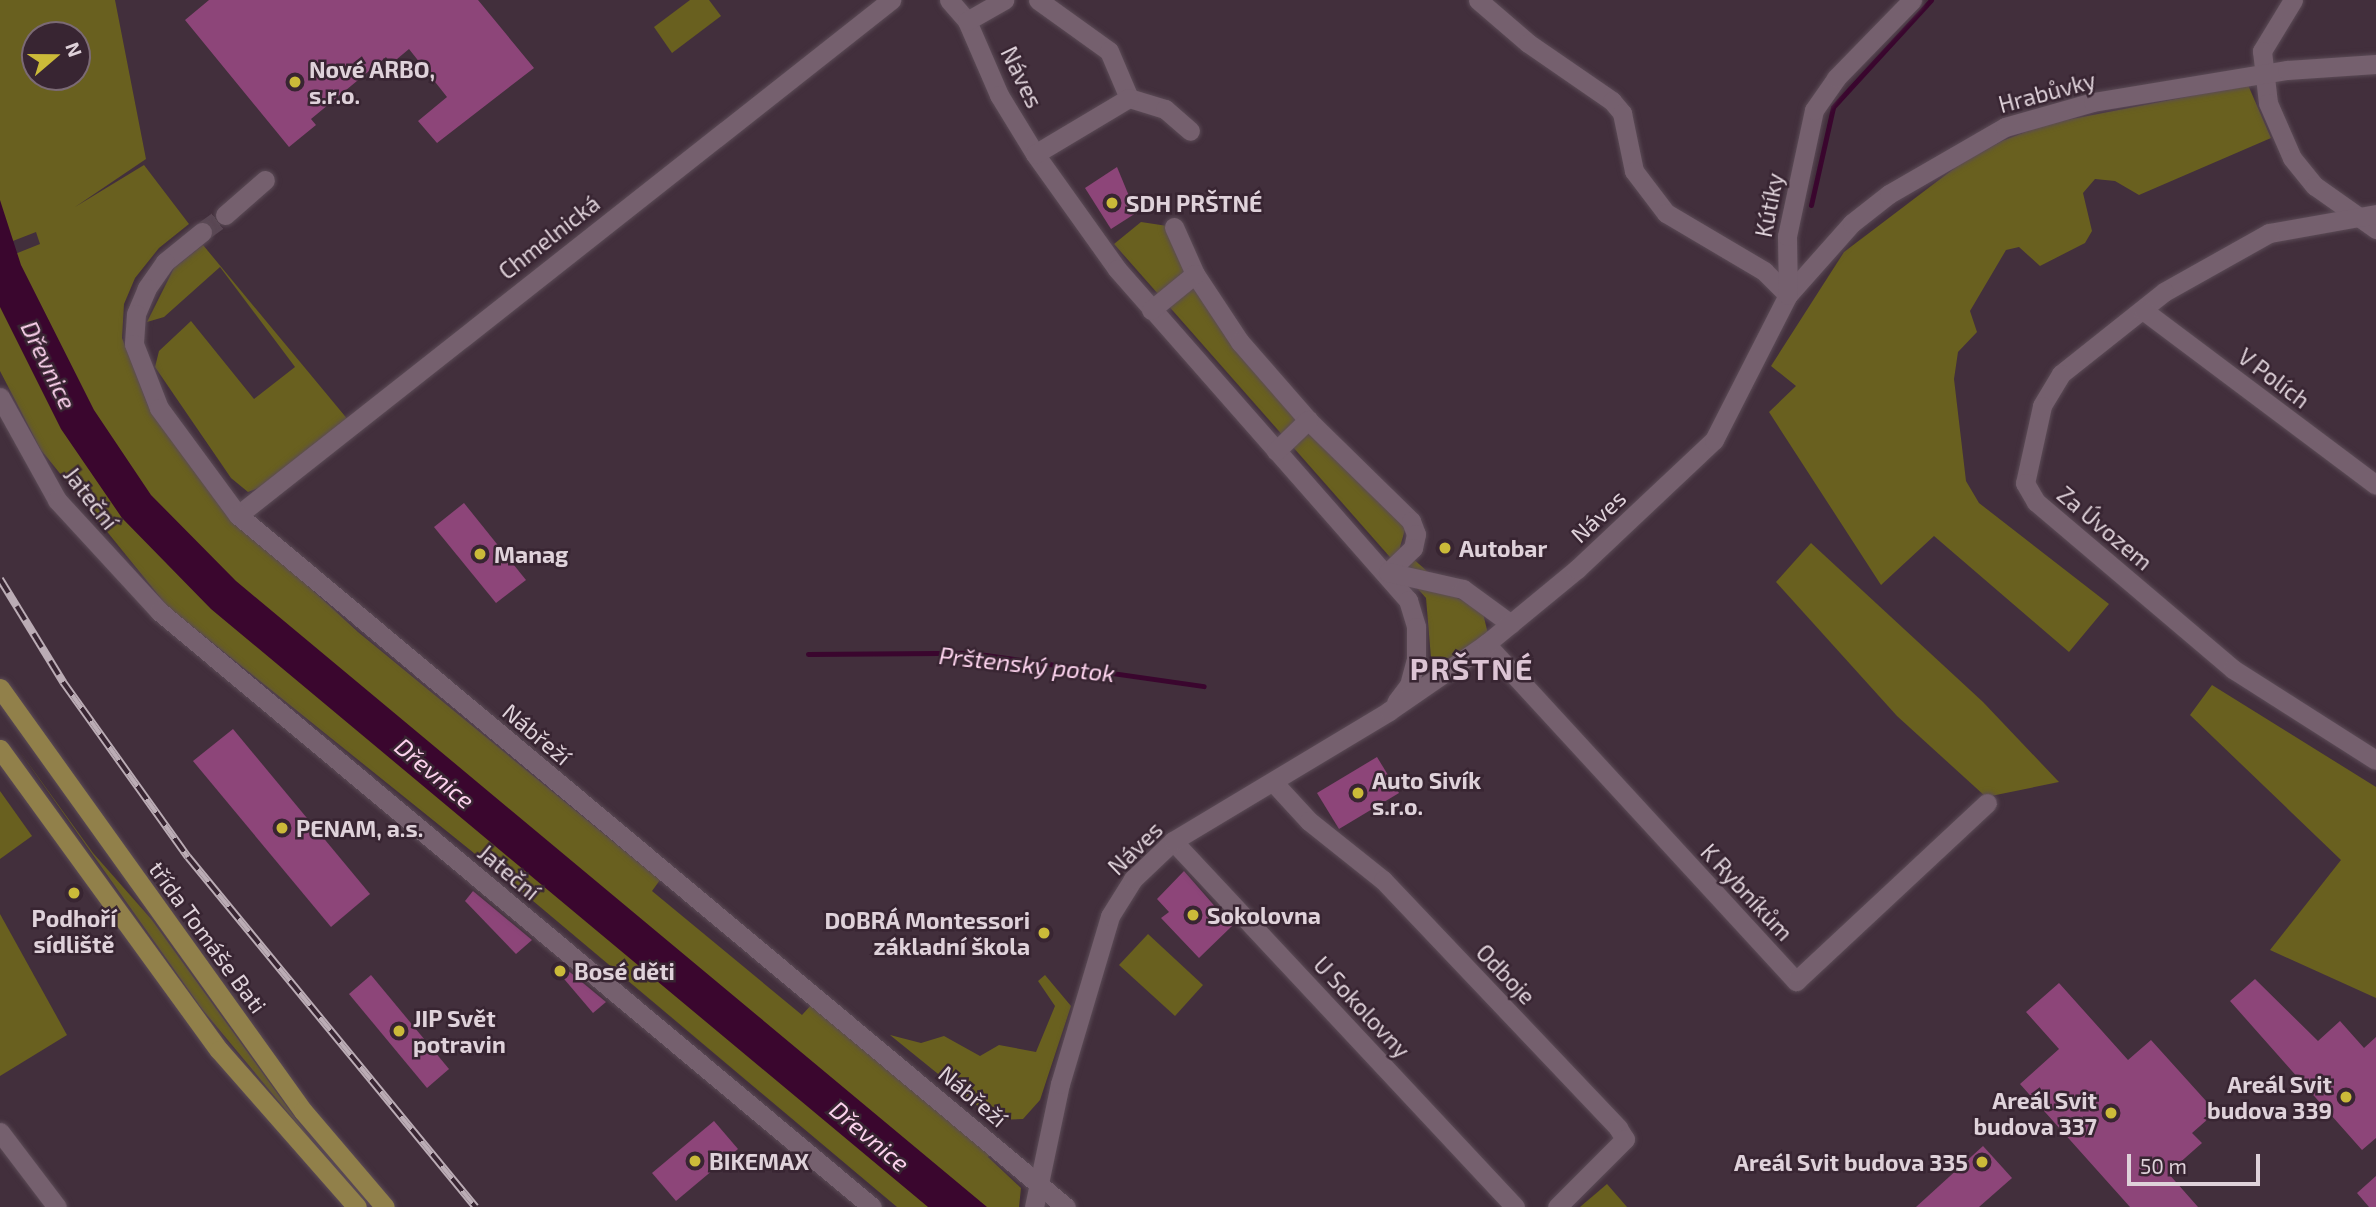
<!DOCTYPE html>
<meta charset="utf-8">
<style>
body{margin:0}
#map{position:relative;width:2376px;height:1207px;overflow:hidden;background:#422f3c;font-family:"Exo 2",sans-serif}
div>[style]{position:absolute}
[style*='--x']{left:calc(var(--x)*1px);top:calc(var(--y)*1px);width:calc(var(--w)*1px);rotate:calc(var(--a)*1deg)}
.green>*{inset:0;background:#69601f}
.water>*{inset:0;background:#3a062e}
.stream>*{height:5px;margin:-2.5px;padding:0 2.5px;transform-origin:2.5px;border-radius:2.5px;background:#3a062e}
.building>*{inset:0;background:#8d4579}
.minor-tunnel>*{height:19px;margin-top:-9.5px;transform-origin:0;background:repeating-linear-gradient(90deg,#5a4754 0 19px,transparent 0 29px)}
.roads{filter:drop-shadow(0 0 2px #5b4b56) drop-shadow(0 0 2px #5b4b56)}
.minor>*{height:19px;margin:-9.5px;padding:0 9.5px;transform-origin:9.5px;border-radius:9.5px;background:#75606e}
.tertiary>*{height:19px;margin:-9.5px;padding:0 9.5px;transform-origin:9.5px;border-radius:9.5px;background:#75606e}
.primary>*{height:19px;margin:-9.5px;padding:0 9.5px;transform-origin:9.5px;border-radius:9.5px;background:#91804a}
.rail>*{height:8px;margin-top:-4px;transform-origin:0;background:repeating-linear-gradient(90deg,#382532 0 16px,#bbacb5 0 32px);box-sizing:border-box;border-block:2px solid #bbacb5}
.dots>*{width:19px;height:19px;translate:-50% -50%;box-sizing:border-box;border:4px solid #382532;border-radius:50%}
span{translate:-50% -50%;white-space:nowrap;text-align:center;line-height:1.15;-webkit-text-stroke:5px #382532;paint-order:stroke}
.poi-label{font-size:23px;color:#dfd2da;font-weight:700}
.left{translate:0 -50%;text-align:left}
.right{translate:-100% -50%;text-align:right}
.street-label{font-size:23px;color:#dfd2da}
.water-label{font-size:24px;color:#fdd3ee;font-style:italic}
.district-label{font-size:30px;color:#dcc4d4;font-weight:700;letter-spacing:2px}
.north{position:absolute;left:21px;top:21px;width:70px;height:70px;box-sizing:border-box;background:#382532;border:2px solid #7b6a75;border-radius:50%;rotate:70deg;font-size:19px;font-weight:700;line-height:28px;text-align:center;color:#dfd2da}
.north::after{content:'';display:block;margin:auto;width:24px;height:32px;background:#cbba39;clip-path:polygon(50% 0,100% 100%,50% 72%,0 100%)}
.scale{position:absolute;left:2127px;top:1154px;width:133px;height:32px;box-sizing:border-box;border:4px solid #dfd2da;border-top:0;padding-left:9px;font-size:21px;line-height:24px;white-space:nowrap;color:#dfd2da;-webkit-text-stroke:5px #382532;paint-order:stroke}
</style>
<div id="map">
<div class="green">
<div style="clip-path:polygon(evenodd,0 0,115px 0,146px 159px,75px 207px,144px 165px,189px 224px,159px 248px,135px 278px,124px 304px,122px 338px,148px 406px,243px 526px,358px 632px,660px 880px,652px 891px,802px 1015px,812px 1004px,991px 1153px,988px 1157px,1021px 1188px,1019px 1207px,897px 1207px,520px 890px,168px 607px,41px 450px,0 371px,0 260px,40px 244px,36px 232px,0 246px,0 0,35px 35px,77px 35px,77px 77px,35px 77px,35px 35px)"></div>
<div style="clip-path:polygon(690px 0,709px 0,721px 16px,672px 53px,654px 27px)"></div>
<div style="clip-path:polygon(2248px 85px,2271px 138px,2139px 195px,2115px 181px,2095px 179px,2083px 193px,2092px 231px,2085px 243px,2040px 266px,2019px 247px,2006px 250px,1970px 311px,1977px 332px,1958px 352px,1954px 379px,1966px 481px,1979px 503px,2109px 604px,2069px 652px,1934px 536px,1881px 585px,1769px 412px,1796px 386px,1771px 366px,1844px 252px,1960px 164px,2002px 141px,2046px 124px)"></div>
<div style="clip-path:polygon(1141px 222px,1174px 227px,1240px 342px,1408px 519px,1400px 547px,1457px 598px,1482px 609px,1488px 634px,1451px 658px,1431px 658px,1426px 598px,1114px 244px)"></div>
<div style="clip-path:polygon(203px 245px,349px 421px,269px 484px,248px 492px,231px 478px,155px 367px,159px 351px,191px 321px,254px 399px,295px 367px,220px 267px,164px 317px,147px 322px,174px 268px)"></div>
<div style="clip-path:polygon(1811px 543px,1983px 702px,2059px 782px,1986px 797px,1897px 716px,1776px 582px)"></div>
<div style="clip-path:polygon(2212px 685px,2376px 787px,2376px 998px,2270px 950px,2341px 860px,2190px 715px)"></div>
<div style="clip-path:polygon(18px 749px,93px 853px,152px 920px,314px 1144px,202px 1009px)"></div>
<div style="clip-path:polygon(0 791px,32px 836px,0 859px)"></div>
<div style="clip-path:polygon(0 914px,67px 1035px,0 1076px)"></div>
<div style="clip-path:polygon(1148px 934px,1203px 985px,1175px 1016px,1119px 965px)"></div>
<div style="clip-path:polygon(1045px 975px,1071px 1006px,1040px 1100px,1023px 1119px,995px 1120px,890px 1035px,921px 1043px,944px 1036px,980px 1056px,999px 1045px,1036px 1052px,1055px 1006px,1038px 981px)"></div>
<div style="clip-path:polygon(1607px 1184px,1627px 1207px,1580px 1207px)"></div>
</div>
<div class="water">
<div style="clip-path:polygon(0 200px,21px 265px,94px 410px,151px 495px,236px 581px,987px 1207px,928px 1207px,211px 609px,122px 518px,61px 429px,0 307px)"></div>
</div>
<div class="stream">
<div style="--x:1811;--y:205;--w:100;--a:-77.3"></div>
<div style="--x:1833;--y:107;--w:145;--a:-47.5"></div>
<div style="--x:808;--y:654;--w:163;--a:-0.4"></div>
<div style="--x:971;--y:653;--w:235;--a:8.1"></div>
</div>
<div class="building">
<div style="clip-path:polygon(209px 0,478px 0,534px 68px,437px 143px,418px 121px,447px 97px,409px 49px,391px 64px,386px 57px,311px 119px,316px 125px,289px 147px,185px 20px)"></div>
<div style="clip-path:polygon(1117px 167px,1136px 213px,1111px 229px,1085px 188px)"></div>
<div style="clip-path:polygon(464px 503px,526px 580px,496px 603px,434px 527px)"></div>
<div style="clip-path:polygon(233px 729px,370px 894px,331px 927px,193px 761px)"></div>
<div style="clip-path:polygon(1377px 757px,1399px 793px,1339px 829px,1317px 793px)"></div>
<div style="clip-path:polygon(1184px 871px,1232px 926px,1199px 958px,1161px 918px,1169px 912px,1157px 899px)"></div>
<div style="clip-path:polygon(473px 891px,532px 940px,516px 954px,465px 901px)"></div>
<div style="clip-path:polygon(565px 968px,606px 1002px,593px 1013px,559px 973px)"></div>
<div style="clip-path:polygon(371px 975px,449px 1069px,427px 1088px,349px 994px)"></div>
<div style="clip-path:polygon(2255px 979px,2318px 1041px,2340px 1021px,2364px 1048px,2376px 1037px,2376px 1138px,2362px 1150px,2230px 1001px)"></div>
<div style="clip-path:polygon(2059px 983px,2128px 1060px,2151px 1040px,2216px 1112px,2192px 1133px,2202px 1143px,2168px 1173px,2198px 1207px,2130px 1207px,2020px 1084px,2059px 1049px,2026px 1012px)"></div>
<div style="clip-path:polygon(714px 1121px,738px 1149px,676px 1201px,652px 1173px)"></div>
<div style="clip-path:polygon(1983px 1146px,2012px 1178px,1979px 1207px,1916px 1207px)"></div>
<div style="clip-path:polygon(2376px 1176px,2376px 1207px,2369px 1207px,2357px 1193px)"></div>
</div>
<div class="minor-tunnel">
<div style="--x:202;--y:232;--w:29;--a:-36"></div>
</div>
<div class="roads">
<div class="minor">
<div style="--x:949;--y:0;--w:28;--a:49"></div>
<div style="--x:967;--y:21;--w:81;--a:66.6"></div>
<div style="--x:999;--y:95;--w:69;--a:58.6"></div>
<div style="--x:1035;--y:154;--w:141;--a:54.5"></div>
<div style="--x:1117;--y:269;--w:441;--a:48.7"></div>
<div style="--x:1408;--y:600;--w:28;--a:73"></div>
<div style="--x:1416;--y:627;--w:32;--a:90"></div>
<div style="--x:1416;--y:659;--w:27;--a:105"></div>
<div style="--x:1409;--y:685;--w:21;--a:127"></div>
<div style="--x:1038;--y:0;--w:87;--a:35.7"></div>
<div style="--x:1109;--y:51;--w:51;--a:66.9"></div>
<div style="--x:1129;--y:98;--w:38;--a:17"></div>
<div style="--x:1165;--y:109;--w:33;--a:41"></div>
<div style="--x:1478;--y:0;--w:66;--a:40.7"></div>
<div style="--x:1528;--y:43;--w:102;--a:34.6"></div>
<div style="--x:1612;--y:101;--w:16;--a:50"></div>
<div style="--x:1622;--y:113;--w:59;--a:78.3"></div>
<div style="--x:1634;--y:171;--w:53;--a:52.7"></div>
<div style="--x:1666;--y:213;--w:114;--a:30.6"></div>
<div style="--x:1764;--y:271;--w:34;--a:45"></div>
<div style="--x:2293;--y:0;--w:60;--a:121.3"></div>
<div style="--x:2262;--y:51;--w:52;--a:83.4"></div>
<div style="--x:2268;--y:103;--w:60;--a:66.4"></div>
<div style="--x:2292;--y:158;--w:36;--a:51"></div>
<div style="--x:2315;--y:186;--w:75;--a:35.2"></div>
<div style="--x:967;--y:21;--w:43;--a:-29.6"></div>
<div style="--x:1035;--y:154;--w:109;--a:-30.8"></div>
<div style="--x:2376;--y:214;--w:109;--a:169.9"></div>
<div style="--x:2269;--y:233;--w:120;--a:150.7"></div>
<div style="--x:2164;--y:292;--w:132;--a:141.5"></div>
<div style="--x:2061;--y:374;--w:37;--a:121"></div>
<div style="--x:2042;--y:406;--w:79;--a:102.4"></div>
<div style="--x:2025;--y:483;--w:22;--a:60"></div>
<div style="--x:2036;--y:502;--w:258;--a:40.3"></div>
<div style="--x:2233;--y:669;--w:169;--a:32.5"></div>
<div style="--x:225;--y:215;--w:53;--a:-41.2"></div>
<div style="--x:1174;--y:227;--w:51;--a:65.9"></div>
<div style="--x:1195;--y:274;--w:82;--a:56.5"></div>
<div style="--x:1240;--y:342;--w:103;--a:48.9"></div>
<div style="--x:1308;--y:420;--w:144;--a:44.4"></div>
<div style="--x:1411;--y:521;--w:14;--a:69"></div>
<div style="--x:1416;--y:534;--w:14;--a:102"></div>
<div style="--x:1413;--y:548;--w:35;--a:136"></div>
<div style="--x:1788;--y:295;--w:96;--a:-48.4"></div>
<div style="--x:1852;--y:223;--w:47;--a:-38.1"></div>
<div style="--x:1889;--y:194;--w:134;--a:-30"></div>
<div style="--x:2005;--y:127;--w:91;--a:-15.9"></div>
<div style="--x:2093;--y:102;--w:197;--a:-9.4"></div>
<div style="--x:2287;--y:70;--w:89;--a:-3.9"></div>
<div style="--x:1151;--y:310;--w:57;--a:-39.3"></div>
<div style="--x:2143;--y:310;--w:291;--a:36.9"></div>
<div style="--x:0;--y:397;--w:118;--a:61"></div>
<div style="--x:57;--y:500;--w:151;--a:47.4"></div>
<div style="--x:159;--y:611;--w:929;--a:39.89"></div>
<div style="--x:1276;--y:451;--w:45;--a:-44.1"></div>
<div style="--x:238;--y:515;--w:832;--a:-38.26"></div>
<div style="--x:1388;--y:572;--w:77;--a:12.8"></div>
<div style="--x:1463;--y:589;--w:59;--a:36.1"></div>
<div style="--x:1486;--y:644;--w:458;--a:47.4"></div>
<div style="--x:1796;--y:981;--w:261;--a:-43"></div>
<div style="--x:1274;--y:783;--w:52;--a:47.4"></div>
<div style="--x:1309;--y:821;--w:95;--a:38.6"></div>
<div style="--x:1383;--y:880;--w:342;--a:46.5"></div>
<div style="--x:1618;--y:1128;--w:13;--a:58"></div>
<div style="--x:1625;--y:1139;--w:96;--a:135"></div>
<div style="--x:1173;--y:841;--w:501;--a:46.94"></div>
<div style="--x:0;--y:1132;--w:94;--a:52.8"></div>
<div style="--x:1034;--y:1207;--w:126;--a:-78.1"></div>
<div style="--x:1060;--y:1084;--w:175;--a:-73.4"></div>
<div style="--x:1110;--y:916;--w:44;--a:-58.1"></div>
<div style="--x:1133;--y:879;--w:55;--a:-43.5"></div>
<div style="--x:1173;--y:841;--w:252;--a:-31"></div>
<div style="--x:1389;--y:711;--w:118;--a:-34.6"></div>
<div style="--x:1486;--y:644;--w:118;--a:-39.5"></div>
<div style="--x:1577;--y:569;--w:188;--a:-43.3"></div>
<div style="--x:1714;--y:440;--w:163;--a:-63"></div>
<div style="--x:1788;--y:295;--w:59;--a:-91"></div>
<div style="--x:1787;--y:236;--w:129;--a:-77.9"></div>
<div style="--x:1814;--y:110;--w:39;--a:-55"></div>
<div style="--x:1836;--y:78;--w:109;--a:-45.7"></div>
</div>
<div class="tertiary">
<div style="--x:202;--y:232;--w:48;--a:141"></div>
<div style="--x:165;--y:262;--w:32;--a:125"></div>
<div style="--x:147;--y:288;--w:28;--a:113"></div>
<div style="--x:136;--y:314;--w:30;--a:94"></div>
<div style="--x:134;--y:344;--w:69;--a:68.7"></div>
<div style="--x:159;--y:408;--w:133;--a:53.6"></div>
<div style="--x:238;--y:515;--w:1079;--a:39.89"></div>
</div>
<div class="primary">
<div style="--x:0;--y:688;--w:520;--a:54.39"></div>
<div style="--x:303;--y:1111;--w:126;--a:49.5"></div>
<div style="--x:0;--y:749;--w:372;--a:54"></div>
<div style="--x:219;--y:1050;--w:209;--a:48.7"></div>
</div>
</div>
<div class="rail">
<div style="--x:0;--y:579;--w:121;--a:58.5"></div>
<div style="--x:63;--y:682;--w:215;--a:54.5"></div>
<div style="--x:188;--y:857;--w:453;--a:50.6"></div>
</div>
<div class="dots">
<div style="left:295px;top:82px;background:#cbba39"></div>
<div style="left:1112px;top:203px;background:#cbba39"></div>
<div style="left:1445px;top:548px;background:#cbba39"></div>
<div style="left:480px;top:554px;background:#cbba39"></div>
<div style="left:1358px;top:793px;background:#cbba39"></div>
<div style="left:282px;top:828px;background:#cbba39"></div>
<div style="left:74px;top:893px;background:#cbba39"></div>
<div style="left:1193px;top:915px;background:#cbba39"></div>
<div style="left:1044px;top:933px;background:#cbba39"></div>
<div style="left:560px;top:971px;background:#cbba39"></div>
<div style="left:399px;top:1031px;background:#cbba39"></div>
<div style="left:2346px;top:1097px;background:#cbba39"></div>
<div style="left:2111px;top:1113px;background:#cbba39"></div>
<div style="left:695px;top:1161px;background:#cbba39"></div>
<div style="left:1982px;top:1162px;background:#cbba39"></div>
</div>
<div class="poi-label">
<span class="left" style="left:309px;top:82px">Nové ARBO,<br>s.r.o.</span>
<span class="left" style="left:1126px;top:203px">SDH PRŠTNÉ</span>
<span class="left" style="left:1459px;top:548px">Autobar</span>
<span class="left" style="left:494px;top:554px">Manag</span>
<span class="left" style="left:1372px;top:793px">Auto Sivík<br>s.r.o.</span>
<span class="left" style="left:296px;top:828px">PENAM, a.s.</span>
<span class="left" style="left:1207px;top:915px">Sokolovna</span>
<span style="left:74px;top:931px">Podhoří<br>sídliště</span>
<span class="right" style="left:1030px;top:933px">DOBRÁ Montessori<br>základní škola</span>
<span class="left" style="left:574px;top:971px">Bosé děti</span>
<span class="left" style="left:413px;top:1031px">JIP Svět<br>potravin</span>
<span class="right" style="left:2332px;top:1097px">Areál Svit<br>budova 339</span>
<span class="right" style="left:2097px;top:1113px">Areál Svit<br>budova 337</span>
<span class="left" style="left:709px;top:1161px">BIKEMAX</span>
<span class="right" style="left:1968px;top:1162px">Areál Svit budova 335</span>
</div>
<div class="street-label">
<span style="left:1022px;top:77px;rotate:64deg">Náves</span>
<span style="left:2047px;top:92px;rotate:-15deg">Hrabůvky</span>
<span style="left:1769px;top:205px;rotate:-79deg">Kútíky</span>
<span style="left:549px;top:237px;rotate:-38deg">Chmelnická</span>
<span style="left:2274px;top:378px;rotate:37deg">V Polích</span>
<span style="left:91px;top:498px;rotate:52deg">Jateční</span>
<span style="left:1598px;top:516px;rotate:-43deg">Náves</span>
<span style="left:2105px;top:528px;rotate:40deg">Za Úvozem</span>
<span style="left:537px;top:734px;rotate:40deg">Nábřeží</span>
<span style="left:1135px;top:848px;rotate:-44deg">Náves</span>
<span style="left:509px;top:872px;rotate:40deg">Jateční</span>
<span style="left:1747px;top:892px;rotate:47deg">K Rybníkům</span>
<span style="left:208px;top:937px;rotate:54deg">třída Tomáše Bati</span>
<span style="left:1506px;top:974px;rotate:46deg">Odboje</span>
<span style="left:1362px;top:1007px;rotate:47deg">U Sokolovny</span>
<span style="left:973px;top:1096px;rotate:40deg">Nábřeží</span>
</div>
<div class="water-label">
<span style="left:49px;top:365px;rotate:64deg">Dřevnice</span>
<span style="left:1027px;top:664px;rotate:6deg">Prštenský potok</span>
<span style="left:435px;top:773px;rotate:40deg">Dřevnice</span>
<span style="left:870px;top:1136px;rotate:40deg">Dřevnice</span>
</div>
<div class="district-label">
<span style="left:1472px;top:668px">PRŠTNÉ</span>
</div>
<div class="north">N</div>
<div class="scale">50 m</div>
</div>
